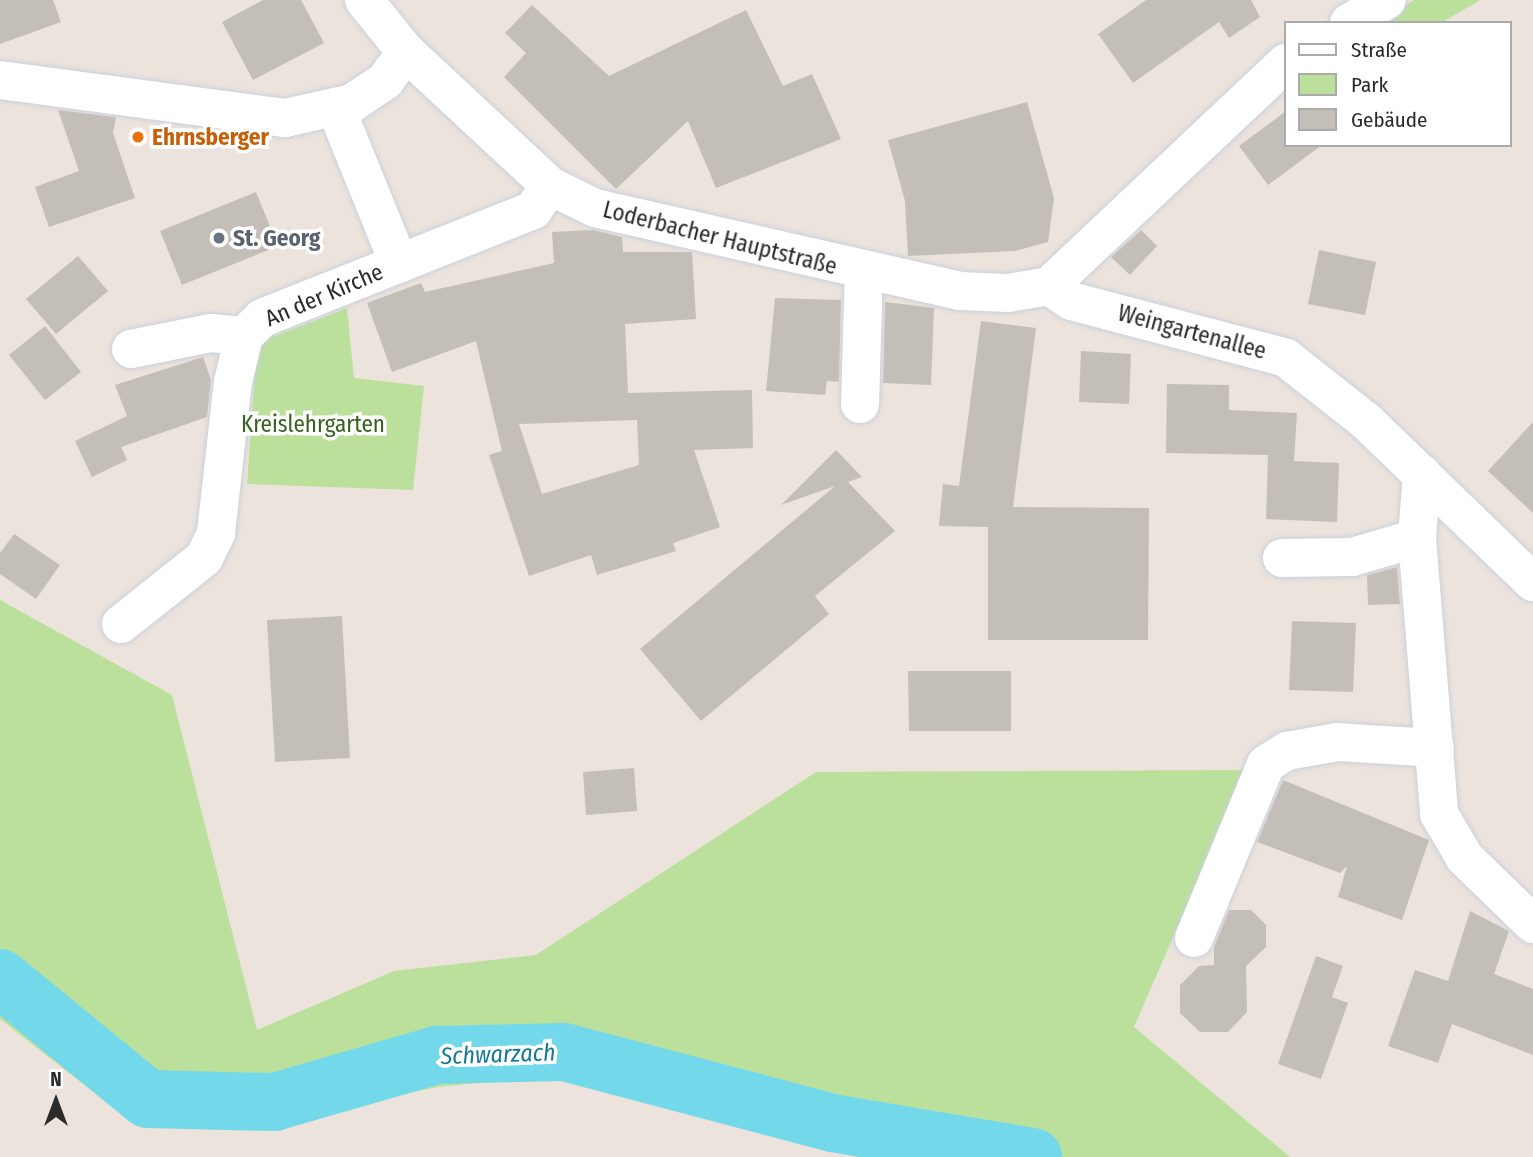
<!DOCTYPE html>
<meta charset="utf-8">
<style>
body{margin:0}
#map{position:relative;width:1533px;height:1157px;overflow:hidden;background:#ebe3dc;font-family:"Fira Sans Condensed",sans-serif}
div>[style]{position:absolute}
[style*='--x']{left:calc(var(--x)*1px);top:calc(var(--y)*1px);width:calc(var(--w)*1px);rotate:calc(var(--a)*1deg)}
.green>*{inset:0;background:#bbe09b}
.river>*{height:58px;margin:-29px;padding:0 29px;transform-origin:29px;border-radius:29px;background:#73d9ea}
.building>*{inset:0;background:#c4beb8}
.roads{filter:drop-shadow(0 0 2px #cbd0db) drop-shadow(0 0 2px #cbd0db)}
.minor>*{height:38px;margin:-19px;padding:0 19px;transform-origin:19px;border-radius:19px;background:#fff}
.dots>*{width:19px;height:19px;translate:-50% -50%;box-sizing:border-box;border:4px solid #fff;border-radius:50%}
span{translate:-50% -50%;white-space:nowrap;text-align:center;line-height:1.15;-webkit-text-stroke:7px #fff;paint-order:stroke}
.food-label{font-size:23px;color:#c56008;font-weight:700}
.left{translate:0 -50%;text-align:left}
.worship-label{font-size:23px;color:#5b616d;font-weight:700}
.street-label{font-size:23px;color:#2a2a2a}
.park-label{font-size:23px;color:#34641d}
.water-label{font-size:24px;color:#127995;font-style:italic}
.legend{position:absolute;left:1284px;top:21px;width:228px;height:126px;box-sizing:border-box;background:#fff;border:2px solid #aaa;margin:0;padding:9px 12px;list-style:none;font-size:21px;color:#2a2a2a}
.legend li{display:flex;align-items:center;gap:14px;height:35px}
.legend b{width:35px;border:2px solid #aaa}
.north{position:absolute;left:21px;top:1066px;width:70px;height:70px;-webkit-text-stroke:5px #fff;paint-order:stroke;rotate:0deg;font-size:19px;font-weight:700;line-height:28px;text-align:center;color:#2a2a2a}
.north::after{content:'';display:block;margin:auto;width:24px;height:32px;background:#2a2a2a;clip-path:polygon(50% 0,100% 100%,50% 72%,0 100%)}
</style>
<div id="map">
<div class="green">
<div style="clip-path:polygon(1414px 0,1480px 0,1441px 23px,1377px 23px)"></div>
<div style="clip-path:polygon(347px 308px,354px 378px,424px 386px,413px 490px,247px 484px,257px 343px)"></div>
<div style="clip-path:polygon(0 600px,172px 695px,257px 1030px,394px 971px,536px 955px,816px 772px,1246px 770px,1134px 1027px,1290px 1157px,894px 1157px,544px 1076px,438px 1087px,263px 1122px,128px 1119px,0 1019px)"></div>
</div>
<div class="river">
<div style="--x:0;--y:978;--w:191;--a:39.3"></div>
<div style="--x:148;--y:1099;--w:126;--a:1.4"></div>
<div style="--x:274;--y:1102;--w:170;--a:-16.1"></div>
<div style="--x:437;--y:1055;--w:127;--a:-1.4"></div>
<div style="--x:564;--y:1052;--w:277;--a:14.8"></div>
<div style="--x:832;--y:1123;--w:204;--a:9.6"></div>
</div>
<div class="building">
<div style="clip-path:polygon(0 0,53px 0,61px 22px,0 44px)"></div>
<div style="clip-path:polygon(263px 0,301px 0,324px 43px,253px 80px,222px 22px)"></div>
<div style="clip-path:polygon(1146px 0,1251px 0,1260px 17px,1229px 38px,1219px 22px,1133px 83px,1098px 34px)"></div>
<div style="clip-path:polygon(532px 5px,609px 76px,746px 10px,783px 86px,812px 74px,841px 139px,716px 188px,688px 121px,616px 189px,504px 77px,526px 53px,505px 33px)"></div>
<div style="clip-path:polygon(1027px 102px,1054px 198px,1048px 242px,1015px 251px,908px 256px,905px 201px,888px 140px)"></div>
<div style="clip-path:polygon(58px 110px,116px 117px,113px 133px,135px 198px,49px 227px,35px 187px,79px 171px)"></div>
<div style="clip-path:polygon(1286px 111px,1286px 145px,1322px 145px,1268px 185px,1239px 146px)"></div>
<div style="clip-path:polygon(256px 192px,278px 246px,182px 285px,160px 231px)"></div>
<div style="clip-path:polygon(evenodd,593px 230px,622px 237px,623px 252px,692px 252px,696px 319px,625px 324px,628px 393px,752px 390px,753px 448px,694px 450px,720px 527px,673px 543px,676px 551px,597px 575px,591px 555px,529px 576px,489px 455px,502px 451px,476px 341px,392px 372px,367px 303px,421px 283px,425px 292px,554px 263px,552px 232px,593px 230px,637px 420px,639px 465px,542px 494px,519px 424px,637px 420px)"></div>
<div style="clip-path:polygon(1141px 230px,1157px 246px,1130px 275px,1111px 257px)"></div>
<div style="clip-path:polygon(1319px 250px,1376px 262px,1365px 315px,1308px 304px)"></div>
<div style="clip-path:polygon(78px 256px,108px 291px,56px 334px,26px 299px)"></div>
<div style="clip-path:polygon(775px 298px,841px 300px,839px 382px,827px 381px,825px 395px,766px 391px)"></div>
<div style="clip-path:polygon(885px 302px,934px 308px,931px 385px,883px 383px)"></div>
<div style="clip-path:polygon(981px 321px,1036px 328px,1013px 507px,1149px 508px,1148px 640px,988px 640px,988px 527px,939px 526px,943px 484px,959px 486px)"></div>
<div style="clip-path:polygon(45px 326px,81px 372px,45px 400px,9px 355px)"></div>
<div style="clip-path:polygon(1081px 351px,1131px 354px,1129px 404px,1079px 402px)"></div>
<div style="clip-path:polygon(203px 357px,211px 380px,207px 417px,121px 447px,127px 460px,92px 477px,75px 441px,127px 416px,115px 385px)"></div>
<div style="clip-path:polygon(1167px 384px,1229px 385px,1229px 410px,1297px 413px,1294px 461px,1339px 463px,1337px 522px,1266px 519px,1268px 455px,1166px 453px)"></div>
<div style="clip-path:polygon(1533px 422px,1533px 513px,1488px 471px)"></div>
<div style="clip-path:polygon(836px 450px,862px 477px,848px 482px,895px 531px,815px 596px,829px 614px,701px 721px,640px 649px,835px 486px,781px 505px)"></div>
<div style="clip-path:polygon(14px 534px,60px 565px,36px 599px,0 574px,0 553px)"></div>
<div style="clip-path:polygon(1397px 567px,1400px 604px,1368px 605px,1367px 575px)"></div>
<div style="clip-path:polygon(342px 616px,350px 758px,275px 762px,267px 620px)"></div>
<div style="clip-path:polygon(1292px 621px,1356px 623px,1353px 692px,1289px 690px)"></div>
<div style="clip-path:polygon(908px 671px,1011px 671px,1011px 731px,909px 731px)"></div>
<div style="clip-path:polygon(634px 768px,637px 811px,586px 815px,583px 772px)"></div>
<div style="clip-path:polygon(1283px 780px,1429px 840px,1402px 920px,1338px 897px,1347px 866px,1340px 873px,1257px 842px)"></div>
<div style="clip-path:polygon(1229px 910px,1251px 910px,1266px 925px,1266px 947px,1246px 966px,1247px 1012px,1228px 1032px,1200px 1032px,1180px 1013px,1180px 985px,1199px 966px,1214px 965px,1214px 947px)"></div>
<div style="clip-path:polygon(1470px 911px,1509px 931px,1494px 974px,1533px 989px,1533px 1055px,1452px 1024px,1438px 1063px,1388px 1046px,1415px 970px,1448px 981px)"></div>
<div style="clip-path:polygon(1316px 956px,1343px 966px,1332px 997px,1348px 1003px,1321px 1079px,1278px 1064px)"></div>
</div>
<div class="roads">
<div class="minor">
<div style="--x:364;--y:0;--w:67;--a:51.1"></div>
<div style="--x:406;--y:52;--w:197;--a:42.9"></div>
<div style="--x:550;--y:186;--w:50;--a:26.1"></div>
<div style="--x:595;--y:208;--w:373;--a:12.8"></div>
<div style="--x:959;--y:291;--w:49;--a:2.3"></div>
<div style="--x:1008;--y:293;--w:42;--a:-9.7"></div>
<div style="--x:1049;--y:286;--w:325;--a:-43.3"></div>
<div style="--x:1349;--y:23;--w:44;--a:-31.2"></div>
<div style="--x:0;--y:80;--w:288;--a:7.6"></div>
<div style="--x:285;--y:118;--w:69;--a:-12.6"></div>
<div style="--x:352;--y:103;--w:40;--a:-34"></div>
<div style="--x:385;--y:81;--w:36;--a:-54"></div>
<div style="--x:337;--y:111;--w:165;--a:67.9"></div>
<div style="--x:1049;--y:286;--w:27;--a:34"></div>
<div style="--x:1071;--y:301;--w:222;--a:14.8"></div>
<div style="--x:1286;--y:358;--w:102;--a:38.2"></div>
<div style="--x:1366;--y:421;--w:232;--a:44"></div>
<div style="--x:131;--y:349;--w:82;--a:-11.3"></div>
<div style="--x:211;--y:333;--w:33;--a:5"></div>
<div style="--x:860;--y:404;--w:131;--a:-88.3"></div>
<div style="--x:1422;--y:474;--w:64;--a:94.5"></div>
<div style="--x:1417;--y:538;--w:277;--a:85.4"></div>
<div style="--x:1439;--y:814;--w:51;--a:59.4"></div>
<div style="--x:1465;--y:858;--w:95;--a:44.1"></div>
<div style="--x:1282;--y:558;--w:70;--a:-0.8"></div>
<div style="--x:1352;--y:557;--w:68;--a:-16.3"></div>
<div style="--x:121;--y:624;--w:106;--a:-38.5"></div>
<div style="--x:204;--y:558;--w:28;--a:-64"></div>
<div style="--x:216;--y:533;--w:152;--a:-83.6"></div>
<div style="--x:233;--y:382;--w:47;--a:-76.6"></div>
<div style="--x:244;--y:336;--w:25;--a:-45"></div>
<div style="--x:262;--y:318;--w:292;--a:-21.7"></div>
<div style="--x:533;--y:210;--w:29;--a:-55"></div>
<div style="--x:1194;--y:938;--w:188;--a:-67.5"></div>
<div style="--x:1266;--y:764;--w:25;--a:-32"></div>
<div style="--x:1287;--y:751;--w:51;--a:-10.2"></div>
<div style="--x:1337;--y:742;--w:98;--a:3.5"></div>
</div>
</div>
<div class="dots">
<div style="left:138px;top:137px;background:#e8710a"></div>
<div style="left:219px;top:238px;background:#6b7280"></div>
</div>
<div class="food-label">
<span class="left" style="left:152px;top:137px">Ehrnsberger</span>
</div>
<div class="worship-label">
<span class="left" style="left:233px;top:238px">St. Georg</span>
</div>
<div class="street-label">
<span style="left:720px;top:238px;rotate:14deg">Loderbacher Hauptstraße</span>
<span style="left:324px;top:295px;rotate:-23deg">An der Kirche</span>
<span style="left:1192px;top:332px;rotate:15deg">Weingartenallee</span>
</div>
<div class="park-label">
<span style="left:313px;top:424px">Kreislehrgarten</span>
</div>
<div class="water-label">
<span style="left:498px;top:1055px;rotate:-2deg">Schwarzach</span>
</div>
<ul class="legend">
<li><b style="height:9px;background:#fff"></b>Straße</li>
<li><b style="height:19px;background:#bbe09b"></b>Park</li>
<li><b style="height:19px;background:#c4beb8"></b>Gebäude</li>
</ul>
<div class="north">N</div>
</div>
